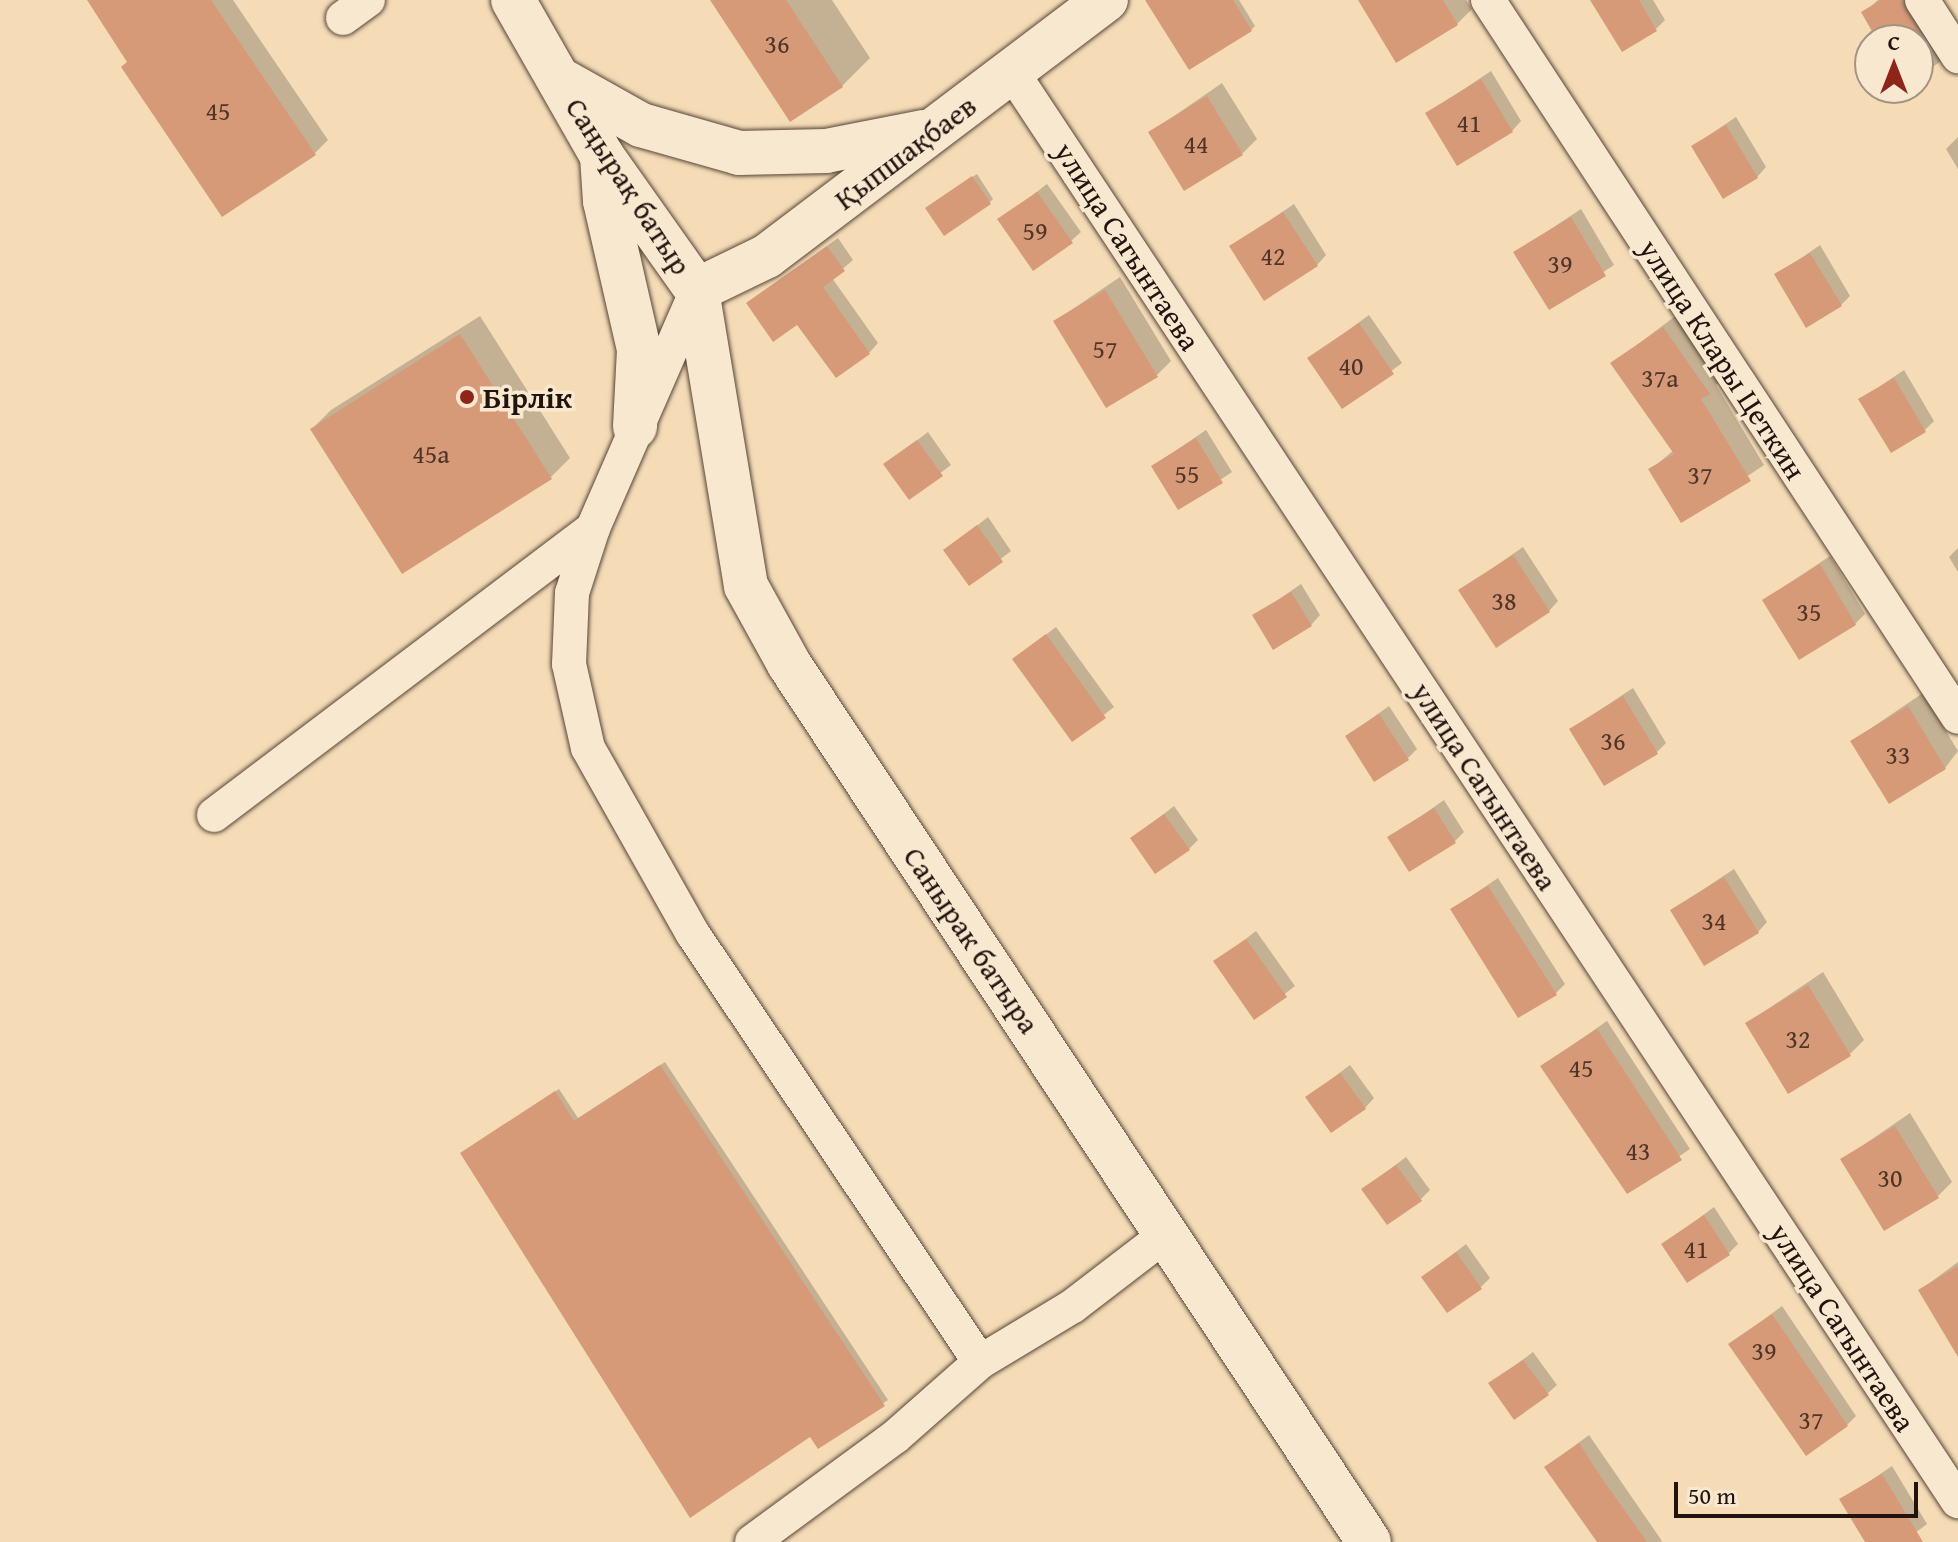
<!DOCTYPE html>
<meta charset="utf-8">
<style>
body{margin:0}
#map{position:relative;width:1958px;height:1542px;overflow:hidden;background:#f5dcb7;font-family:"Gentium Book Plus",serif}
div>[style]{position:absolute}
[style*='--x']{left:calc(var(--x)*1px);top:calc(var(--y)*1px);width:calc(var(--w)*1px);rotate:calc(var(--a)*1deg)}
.shadow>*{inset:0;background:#0003}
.building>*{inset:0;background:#d69a78}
.roads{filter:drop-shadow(0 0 2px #574538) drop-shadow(0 0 2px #574538)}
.street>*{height:34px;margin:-17px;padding:0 17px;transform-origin:17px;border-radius:17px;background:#f8e8d0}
.secondary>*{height:44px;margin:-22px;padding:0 22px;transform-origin:22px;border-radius:22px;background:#f8e8d0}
.dots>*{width:22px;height:22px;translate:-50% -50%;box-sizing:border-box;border:4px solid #f8e8d0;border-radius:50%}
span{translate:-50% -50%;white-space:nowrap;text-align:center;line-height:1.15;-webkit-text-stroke:7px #f8e8d0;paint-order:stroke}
.number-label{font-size:26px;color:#4f3528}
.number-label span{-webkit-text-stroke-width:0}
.street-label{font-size:30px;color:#22130e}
.poi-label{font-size:30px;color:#22130e;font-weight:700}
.left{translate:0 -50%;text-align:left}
.north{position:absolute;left:1854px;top:24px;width:80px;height:80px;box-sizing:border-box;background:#f8e8d0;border:2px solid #a29382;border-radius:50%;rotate:0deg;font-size:22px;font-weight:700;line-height:32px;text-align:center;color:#22130e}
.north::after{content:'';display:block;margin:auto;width:28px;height:36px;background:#8f2418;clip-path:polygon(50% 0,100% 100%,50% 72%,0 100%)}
.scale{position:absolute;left:1674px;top:1482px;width:244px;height:36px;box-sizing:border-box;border:4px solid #22130e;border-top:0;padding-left:10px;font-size:24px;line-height:28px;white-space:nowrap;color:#22130e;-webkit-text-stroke:6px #f8e8d0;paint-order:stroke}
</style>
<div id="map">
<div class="shadow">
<div style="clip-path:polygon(89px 0,233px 0,328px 140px,314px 154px,129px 61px)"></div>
<div style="clip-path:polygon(713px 0,832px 0,870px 58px,842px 86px)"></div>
<div style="clip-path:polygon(1149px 0,1239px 0,1255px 26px,1251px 30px)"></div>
<div style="clip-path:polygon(1360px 0,1466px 0,1472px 9px,1457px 24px)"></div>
<div style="clip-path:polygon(1593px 0,1653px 0,1665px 20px,1656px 29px)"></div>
<div style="clip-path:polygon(1878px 0,1916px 0,1949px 55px,1918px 78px,1918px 40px,1880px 40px,1863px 13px)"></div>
<div style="clip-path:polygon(1491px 71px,1521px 121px,1512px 131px,1428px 113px)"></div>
<div style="clip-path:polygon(1222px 83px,1257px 139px,1242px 154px,1151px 132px)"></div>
<div style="clip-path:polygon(1736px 117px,1766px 167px,1757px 177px,1693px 146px)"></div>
<div style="clip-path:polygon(1958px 137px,1958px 169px,1946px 149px)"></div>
<div style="clip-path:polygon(977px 174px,993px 199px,989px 203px,932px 204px)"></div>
<div style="clip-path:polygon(1047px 184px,1081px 232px,1071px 241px,1000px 220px)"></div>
<div style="clip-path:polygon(1294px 204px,1326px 255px,1317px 265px,1232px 246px)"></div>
<div style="clip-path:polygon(1581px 209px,1614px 265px,1549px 308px,1516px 252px)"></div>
<div style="clip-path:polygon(838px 238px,853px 260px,832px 278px,878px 343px,869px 353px,748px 303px)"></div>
<div style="clip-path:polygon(1820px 245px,1850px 296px,1841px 305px,1777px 275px)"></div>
<div style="clip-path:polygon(1120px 277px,1171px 361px,1157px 375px,1055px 321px)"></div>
<div style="clip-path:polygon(1678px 314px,1723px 378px,1716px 385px,1764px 465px,1682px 520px,1651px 469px,1674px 450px,1613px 363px)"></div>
<div style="clip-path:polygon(1369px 315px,1402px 363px,1343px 407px,1310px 358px)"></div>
<div style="clip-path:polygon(480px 316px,570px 458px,551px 477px,312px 429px,331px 410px)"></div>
<div style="clip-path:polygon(1904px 370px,1934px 421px,1925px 430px,1861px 399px)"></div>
<div style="clip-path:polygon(1206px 430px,1232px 472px,1178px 508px,1153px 466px)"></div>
<div style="clip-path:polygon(928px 432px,951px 465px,909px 497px,886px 464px)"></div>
<div style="clip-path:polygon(988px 517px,1011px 551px,969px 583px,946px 550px)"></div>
<div style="clip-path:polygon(1523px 547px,1558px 601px,1549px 611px,1461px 590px)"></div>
<div style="clip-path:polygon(1958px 548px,1958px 572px,1949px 557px)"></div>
<div style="clip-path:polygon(1830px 556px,1865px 614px,1855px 624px,1764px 600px)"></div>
<div style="clip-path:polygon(1301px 584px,1320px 615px,1311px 625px,1255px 616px)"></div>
<div style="clip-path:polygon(1056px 627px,1114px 707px,1072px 739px,1014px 659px)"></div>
<div style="clip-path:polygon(1633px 688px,1666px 743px,1657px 752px,1571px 729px)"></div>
<div style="clip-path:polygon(1923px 693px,1958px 751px,1945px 768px,1852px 741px)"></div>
<div style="clip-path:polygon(1389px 706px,1417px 749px,1407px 759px,1347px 736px)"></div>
<div style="clip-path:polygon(1444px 800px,1464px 832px,1455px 841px,1390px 838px)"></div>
<div style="clip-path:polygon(1174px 806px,1198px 840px,1189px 849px,1132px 839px)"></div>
<div style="clip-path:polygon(1734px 869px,1767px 922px,1758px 932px,1672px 910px)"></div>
<div style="clip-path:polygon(1498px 878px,1565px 984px,1555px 994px,1452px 909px)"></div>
<div style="clip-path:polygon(1256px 931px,1295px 986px,1255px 1017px,1216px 962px)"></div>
<div style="clip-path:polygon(1823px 972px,1864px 1040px,1850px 1054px,1747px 1023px)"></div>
<div style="clip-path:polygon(1607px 1021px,1690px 1149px,1627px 1191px,1542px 1066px)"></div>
<div style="clip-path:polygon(665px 1062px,888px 1400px,819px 1446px,811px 1434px,467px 1150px,559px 1089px,578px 1118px)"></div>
<div style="clip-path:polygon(1350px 1065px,1374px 1098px,1365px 1108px,1308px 1097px)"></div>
<div style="clip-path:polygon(1910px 1113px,1952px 1182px,1938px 1196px,1843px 1159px)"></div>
<div style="clip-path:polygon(1406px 1157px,1430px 1190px,1421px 1199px,1364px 1189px)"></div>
<div style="clip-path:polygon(1714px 1207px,1738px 1244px,1729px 1253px,1664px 1244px)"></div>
<div style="clip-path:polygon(1466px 1244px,1490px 1278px,1481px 1287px,1424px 1277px)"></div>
<div style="clip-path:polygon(1958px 1262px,1958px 1353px,1920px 1290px)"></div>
<div style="clip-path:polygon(1782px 1306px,1856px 1416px,1847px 1425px,1731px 1344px)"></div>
<div style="clip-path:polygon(1533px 1352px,1557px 1385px,1547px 1394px,1490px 1384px)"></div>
<div style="clip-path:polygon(1589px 1435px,1662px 1541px,1660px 1542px,1598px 1542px,1546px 1467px)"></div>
<div style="clip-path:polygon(1892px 1466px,1927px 1524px,1903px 1542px,1868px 1542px,1842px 1500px)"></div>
</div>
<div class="building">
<div style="clip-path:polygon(87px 0,211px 0,316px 155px,222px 217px,121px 67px,127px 62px)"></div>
<div style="clip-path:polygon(710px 0,786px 0,843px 87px,790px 122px)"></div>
<div style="clip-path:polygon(1145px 0,1233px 0,1252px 31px,1189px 70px)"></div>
<div style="clip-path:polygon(1358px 0,1443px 0,1458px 25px,1396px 63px)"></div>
<div style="clip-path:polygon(1590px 0,1639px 0,1657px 31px,1622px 52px)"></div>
<div style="clip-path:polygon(1881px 0,1901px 0,1924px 40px,1877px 40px,1861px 12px)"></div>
<div style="clip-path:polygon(1481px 79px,1513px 132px,1457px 166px,1425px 113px)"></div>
<div style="clip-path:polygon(1207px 96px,1243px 155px,1184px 191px,1148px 132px)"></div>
<div style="clip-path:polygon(1726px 125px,1758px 178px,1723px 199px,1691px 146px)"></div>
<div style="clip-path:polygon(972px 176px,991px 204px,944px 236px,925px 208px)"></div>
<div style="clip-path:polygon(1037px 192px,1073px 243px,1033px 271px,997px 219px)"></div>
<div style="clip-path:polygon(1283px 212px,1318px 266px,1264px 301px,1229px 246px)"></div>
<div style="clip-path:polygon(1571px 217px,1606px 276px,1549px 310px,1513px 252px)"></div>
<div style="clip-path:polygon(827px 246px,845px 271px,823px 287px,870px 354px,836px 378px,797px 325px,773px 342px,746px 303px)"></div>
<div style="clip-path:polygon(1810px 253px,1842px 306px,1806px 328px,1774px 274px)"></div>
<div style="clip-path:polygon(1105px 290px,1158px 377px,1106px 408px,1053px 321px)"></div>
<div style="clip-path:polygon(1359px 323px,1394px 374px,1342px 409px,1307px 358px)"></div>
<div style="clip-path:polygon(1663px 327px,1710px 394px,1701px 399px,1751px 481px,1681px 523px,1648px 469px,1674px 454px,1610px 363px)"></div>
<div style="clip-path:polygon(460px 334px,552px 479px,402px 574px,310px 429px)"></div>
<div style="clip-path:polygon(1894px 378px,1926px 432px,1891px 453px,1858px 399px)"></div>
<div style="clip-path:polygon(1196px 438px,1223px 483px,1178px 510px,1151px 466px)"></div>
<div style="clip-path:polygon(917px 440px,943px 476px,909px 500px,883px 464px)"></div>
<div style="clip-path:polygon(977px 525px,1003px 562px,969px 586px,943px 550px)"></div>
<div style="clip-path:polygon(1513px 555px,1550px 612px,1496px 648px,1458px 590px)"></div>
<div style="clip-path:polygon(1820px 564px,1856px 625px,1799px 660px,1762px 600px)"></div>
<div style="clip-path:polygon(1291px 592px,1312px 626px,1273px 650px,1252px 615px)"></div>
<div style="clip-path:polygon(1046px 634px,1106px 718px,1072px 742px,1012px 659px)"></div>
<div style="clip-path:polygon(1623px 696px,1658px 754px,1604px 786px,1569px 729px)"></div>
<div style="clip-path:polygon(1908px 706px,1946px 769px,1889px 804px,1850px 741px)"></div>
<div style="clip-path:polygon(1379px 714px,1409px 760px,1374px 782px,1345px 736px)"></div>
<div style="clip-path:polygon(1434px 808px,1456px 843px,1409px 872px,1387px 837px)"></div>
<div style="clip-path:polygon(1164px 814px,1190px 850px,1155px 874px,1130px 838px)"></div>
<div style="clip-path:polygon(1724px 877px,1759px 933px,1704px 966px,1670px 910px)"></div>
<div style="clip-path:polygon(1488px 886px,1557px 995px,1518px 1018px,1450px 909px)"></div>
<div style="clip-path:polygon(1246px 939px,1287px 997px,1254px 1020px,1213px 961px)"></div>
<div style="clip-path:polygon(1808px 985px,1851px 1056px,1788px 1094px,1745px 1023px)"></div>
<div style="clip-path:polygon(1597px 1029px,1682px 1160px,1627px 1194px,1540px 1066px)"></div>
<div style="clip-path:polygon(660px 1065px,885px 1406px,818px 1449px,810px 1437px,690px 1518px,460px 1153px,555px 1091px,574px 1121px)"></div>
<div style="clip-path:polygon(1340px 1073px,1366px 1109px,1331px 1133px,1305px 1097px)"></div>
<div style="clip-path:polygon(1895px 1126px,1939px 1198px,1884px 1231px,1840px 1159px)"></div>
<div style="clip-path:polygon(1396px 1165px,1422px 1201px,1387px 1225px,1361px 1189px)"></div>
<div style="clip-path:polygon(1704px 1215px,1730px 1255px,1687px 1283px,1661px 1244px)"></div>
<div style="clip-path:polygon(1456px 1252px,1482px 1289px,1447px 1313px,1421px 1277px)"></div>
<div style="clip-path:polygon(1958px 1266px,1958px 1357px,1918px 1290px)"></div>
<div style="clip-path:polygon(1772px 1314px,1848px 1426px,1806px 1456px,1728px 1344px)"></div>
<div style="clip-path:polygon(1523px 1360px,1549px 1395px,1514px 1420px,1488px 1383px)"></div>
<div style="clip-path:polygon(1579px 1443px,1603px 1480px,1647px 1542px,1597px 1542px,1544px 1467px)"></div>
<div style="clip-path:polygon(1882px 1474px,1923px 1542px,1865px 1542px,1839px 1499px)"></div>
</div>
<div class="roads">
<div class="street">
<div style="--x:1488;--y:0;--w:857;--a:56.75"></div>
<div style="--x:1922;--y:0;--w:67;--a:57.3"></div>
<div style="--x:343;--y:18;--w:31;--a:-36"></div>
<div style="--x:1012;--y:72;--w:1714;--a:56.5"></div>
<div style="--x:697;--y:290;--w:260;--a:113.6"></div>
<div style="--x:593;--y:528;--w:68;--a:107.9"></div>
<div style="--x:572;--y:593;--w:71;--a:92.4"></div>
<div style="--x:569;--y:664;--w:86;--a:77.3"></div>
<div style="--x:588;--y:748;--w:214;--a:60.6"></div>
<div style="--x:693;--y:934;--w:515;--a:56.16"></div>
<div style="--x:214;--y:815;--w:475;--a:-37.1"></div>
<div style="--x:752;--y:1542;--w:177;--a:-36.3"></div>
<div style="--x:895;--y:1437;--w:113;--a:-41.4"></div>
<div style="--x:980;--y:1362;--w:109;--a:-31.1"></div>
<div style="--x:1073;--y:1306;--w:118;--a:-37.5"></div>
</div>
<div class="secondary">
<div style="--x:513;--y:0;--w:180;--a:60.3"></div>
<div style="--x:602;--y:156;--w:164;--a:54.7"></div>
<div style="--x:697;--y:290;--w:300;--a:80.6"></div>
<div style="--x:746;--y:586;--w:89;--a:61.1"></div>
<div style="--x:789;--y:664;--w:1052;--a:56.55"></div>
<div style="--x:559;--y:79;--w:94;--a:29.3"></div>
<div style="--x:641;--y:125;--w:102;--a:15.9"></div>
<div style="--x:739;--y:153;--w:87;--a:-1.3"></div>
<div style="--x:826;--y:151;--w:100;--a:-11"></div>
<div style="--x:602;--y:156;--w:45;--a:86.2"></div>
<div style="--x:605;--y:201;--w:153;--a:77.1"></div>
<div style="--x:639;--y:350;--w:77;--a:93"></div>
<div style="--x:697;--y:290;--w:78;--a:-25.9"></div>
<div style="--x:767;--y:256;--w:425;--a:-37.1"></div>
</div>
</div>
<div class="dots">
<div style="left:467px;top:397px;background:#8f2418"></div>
</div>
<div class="number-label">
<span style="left:777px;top:44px">36</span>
<span style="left:218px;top:111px">45</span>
<span style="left:1469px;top:123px">41</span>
<span style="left:1196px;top:144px">44</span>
<span style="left:1035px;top:231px">59</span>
<span style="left:1273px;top:256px">42</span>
<span style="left:1560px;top:264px">39</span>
<span style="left:1105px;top:349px">57</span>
<span style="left:1351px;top:366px">40</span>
<span style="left:1660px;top:378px">37а</span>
<span style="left:431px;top:454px">45а</span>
<span style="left:1187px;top:474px">55</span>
<span style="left:1700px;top:475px">37</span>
<span style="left:1504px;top:601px">38</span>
<span style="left:1809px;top:612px">35</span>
<span style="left:1613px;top:741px">36</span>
<span style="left:1898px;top:755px">33</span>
<span style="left:1714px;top:921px">34</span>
<span style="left:1798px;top:1039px">32</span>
<span style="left:1581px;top:1068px">45</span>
<span style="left:1638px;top:1151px">43</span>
<span style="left:1890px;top:1178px">30</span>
<span style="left:1696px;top:1249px">41</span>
<span style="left:1764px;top:1351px">39</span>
<span style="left:1811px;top:1420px">37</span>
</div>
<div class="street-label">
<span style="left:905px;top:152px;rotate:-37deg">Қыпшақбаев</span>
<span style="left:629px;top:186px;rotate:57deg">Саңырақ батыр</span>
<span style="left:1128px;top:246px;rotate:57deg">улица Сагынтаева</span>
<span style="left:1723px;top:359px;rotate:57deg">улица Клары Цеткин</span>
<span style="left:1485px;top:786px;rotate:57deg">улица Сагынтаева</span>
<span style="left:972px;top:940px;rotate:56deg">Санырак батыра</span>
<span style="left:1843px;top:1327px;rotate:57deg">улица Сагынтаева</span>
</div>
<div class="poi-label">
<span class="left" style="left:483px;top:397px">Бірлік</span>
</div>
<div class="north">С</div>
<div class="scale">50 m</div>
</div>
